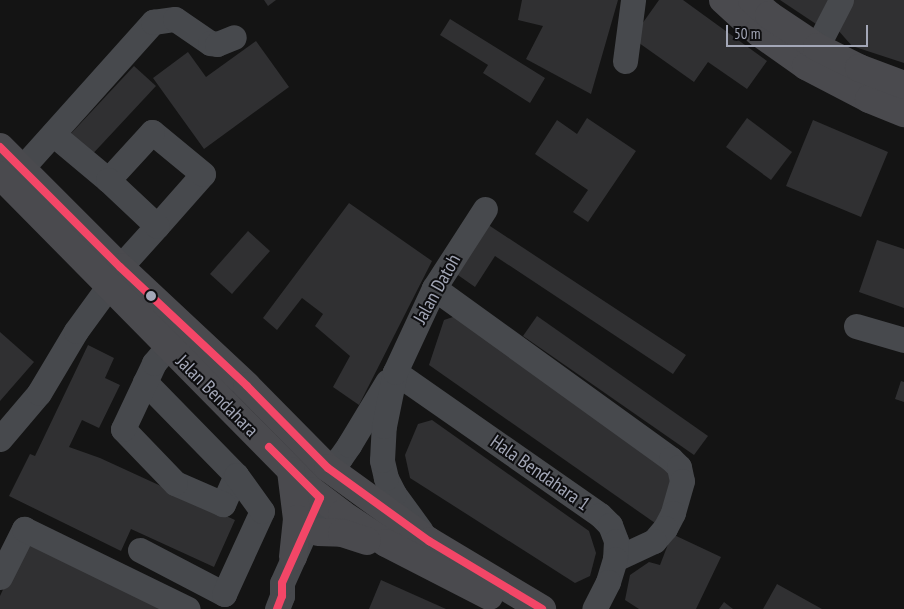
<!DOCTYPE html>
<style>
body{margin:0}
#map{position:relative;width:904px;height:609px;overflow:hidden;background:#141414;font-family:"PT Sans Narrow",sans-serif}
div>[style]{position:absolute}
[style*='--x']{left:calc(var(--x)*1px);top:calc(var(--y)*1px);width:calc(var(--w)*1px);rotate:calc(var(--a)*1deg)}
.building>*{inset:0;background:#303032}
.minor>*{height:25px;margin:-12.5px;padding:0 12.5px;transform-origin:12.5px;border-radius:12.5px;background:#47494d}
.major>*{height:28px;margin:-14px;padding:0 14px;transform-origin:14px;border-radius:14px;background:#4a4a4e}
.bus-1>*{height:8px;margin:-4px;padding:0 4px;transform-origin:4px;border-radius:4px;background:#f34667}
.dots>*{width:14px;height:14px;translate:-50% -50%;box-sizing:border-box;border:2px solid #0e0e10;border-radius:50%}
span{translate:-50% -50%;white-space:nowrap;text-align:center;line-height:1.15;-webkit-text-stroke:4px #0e0e10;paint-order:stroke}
.street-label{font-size:19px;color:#a3a7b7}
.scale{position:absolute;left:726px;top:25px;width:142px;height:22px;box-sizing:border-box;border:2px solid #a3a7b7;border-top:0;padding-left:6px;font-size:15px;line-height:18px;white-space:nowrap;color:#a3a7b7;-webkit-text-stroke:4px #0e0e10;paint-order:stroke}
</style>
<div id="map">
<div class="building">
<div style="clip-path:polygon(264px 0,276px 0,268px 6px)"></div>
<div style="clip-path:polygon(522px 0,618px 0,591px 94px,526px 59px,543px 26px,518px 20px)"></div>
<div style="clip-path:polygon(659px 0,683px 0,767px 61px,747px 89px,708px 62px,694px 82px,632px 38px)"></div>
<div style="clip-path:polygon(780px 0,830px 0,816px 24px)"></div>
<div style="clip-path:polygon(851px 0,904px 0,904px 63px,852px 46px,837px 29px)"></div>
<div style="clip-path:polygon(450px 19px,545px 78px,530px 103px,483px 73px,488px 65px,440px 35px)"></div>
<div style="clip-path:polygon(256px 41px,289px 87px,204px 149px,153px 78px,188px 52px,206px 77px)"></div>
<div style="clip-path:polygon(134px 66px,156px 86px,87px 160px,65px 140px)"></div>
<div style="clip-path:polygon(587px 118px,636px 151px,588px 222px,573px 212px,588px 190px,535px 154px,557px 120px,577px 134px)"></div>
<div style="clip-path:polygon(747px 118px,792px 152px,771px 180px,726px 147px)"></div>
<div style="clip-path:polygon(813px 120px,888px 152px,861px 217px,786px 186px)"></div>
<div style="clip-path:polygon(349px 203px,432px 261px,359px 405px,333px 387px,350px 356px,315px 326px,323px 314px,302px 298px,277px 330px,263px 318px)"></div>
<div style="clip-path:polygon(487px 224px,686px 355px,673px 374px,495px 256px,475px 287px,455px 273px)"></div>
<div style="clip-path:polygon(248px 231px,270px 251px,232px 294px,210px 274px)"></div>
<div style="clip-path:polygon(877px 240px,904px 249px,904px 308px,859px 292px)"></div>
<div style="clip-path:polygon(456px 316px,671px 469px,666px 520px,655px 523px,429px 365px,444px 320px)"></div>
<div style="clip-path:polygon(537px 316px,708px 436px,694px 455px,523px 336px)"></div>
<div style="clip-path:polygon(0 332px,34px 362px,0 401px)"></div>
<div style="clip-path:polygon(88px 345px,114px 358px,105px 378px,120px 385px,99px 428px,82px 420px,69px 447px,100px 458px,235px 520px,214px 567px,131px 529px,121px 551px,9px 496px,30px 454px,35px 456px)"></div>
<div style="clip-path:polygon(901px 381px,904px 382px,904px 402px,895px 399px)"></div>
<div style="clip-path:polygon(432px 420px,589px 531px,596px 553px,590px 576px,575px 583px,410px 478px,405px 455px,418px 424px)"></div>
<div style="clip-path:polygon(672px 534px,721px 557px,696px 609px,639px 609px,625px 600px,630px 575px,649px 562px,660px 565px)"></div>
<div style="clip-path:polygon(27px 538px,179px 609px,0 609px,0 596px)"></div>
<div style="clip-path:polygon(381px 580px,446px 609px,369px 609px)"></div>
<div style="clip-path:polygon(777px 584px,822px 609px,763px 609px)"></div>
<div style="clip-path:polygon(724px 602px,733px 609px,719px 609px)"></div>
</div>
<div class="minor">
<div style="--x:625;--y:61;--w:62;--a:-82.5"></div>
<div style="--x:808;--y:64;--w:72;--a:-62.7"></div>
<div style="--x:53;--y:134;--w:72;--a:39.9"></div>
<div style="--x:21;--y:169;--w:198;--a:-48.1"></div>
<div style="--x:153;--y:22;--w:22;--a:-8"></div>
<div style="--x:175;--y:19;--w:42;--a:34.4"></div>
<div style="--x:210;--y:43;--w:7;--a:8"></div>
<div style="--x:217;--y:44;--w:18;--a:-22"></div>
<div style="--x:120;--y:267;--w:55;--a:-47.9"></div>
<div style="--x:157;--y:226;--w:69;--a:-48.5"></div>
<div style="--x:203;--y:174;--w:66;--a:-140.5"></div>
<div style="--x:152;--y:132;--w:65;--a:132.5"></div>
<div style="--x:108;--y:180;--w:67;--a:43.2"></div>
<div style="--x:434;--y:288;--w:292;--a:35.8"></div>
<div style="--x:671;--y:459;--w:11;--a:45"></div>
<div style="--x:679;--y:467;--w:14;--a:78"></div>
<div style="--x:682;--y:481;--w:33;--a:106"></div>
<div style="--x:673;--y:513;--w:17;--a:118"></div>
<div style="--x:665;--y:528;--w:17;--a:130"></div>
<div style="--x:654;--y:541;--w:43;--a:155.2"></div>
<div style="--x:856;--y:326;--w:50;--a:16.3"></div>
<div style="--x:395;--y:372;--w:250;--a:34.9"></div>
<div style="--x:600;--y:515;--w:14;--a:45"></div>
<div style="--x:610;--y:525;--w:17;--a:69"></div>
<div style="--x:616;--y:541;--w:18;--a:93"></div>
<div style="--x:615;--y:559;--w:24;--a:107"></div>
<div style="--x:608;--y:582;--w:30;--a:117"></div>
<div style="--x:145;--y:382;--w:130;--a:45.6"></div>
<div style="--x:236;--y:475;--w:32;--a:114"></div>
<div style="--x:223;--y:504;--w:52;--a:-156.4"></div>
<div style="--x:175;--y:483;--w:75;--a:-133.9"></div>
<div style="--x:123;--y:429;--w:73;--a:-64.8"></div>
<div style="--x:154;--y:363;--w:43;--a:-49.7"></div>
<div style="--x:0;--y:439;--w:60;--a:-49.7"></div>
<div style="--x:39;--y:393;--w:72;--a:-59.2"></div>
<div style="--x:76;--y:331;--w:54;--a:-54"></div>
<div style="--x:328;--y:468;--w:16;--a:-40"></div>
<div style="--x:340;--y:458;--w:16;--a:-55"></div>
<div style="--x:349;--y:445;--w:74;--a:-58.9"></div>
<div style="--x:421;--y:531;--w:46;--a:-126.1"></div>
<div style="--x:394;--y:494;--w:18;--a:-117"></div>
<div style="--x:386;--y:478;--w:18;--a:-103"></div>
<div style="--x:382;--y:460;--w:34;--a:-87"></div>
<div style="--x:384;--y:426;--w:55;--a:-78.5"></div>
<div style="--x:395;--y:372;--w:93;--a:-65.1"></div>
<div style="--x:434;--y:288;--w:94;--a:-57.2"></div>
<div style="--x:140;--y:550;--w:95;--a:27.6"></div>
<div style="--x:224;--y:594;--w:91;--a:-65.4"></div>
<div style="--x:262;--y:511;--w:44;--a:-125.8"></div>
<div style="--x:0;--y:577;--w:54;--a:-63.4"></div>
<div style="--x:24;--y:529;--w:182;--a:26"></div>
<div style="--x:277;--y:609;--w:14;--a:-69"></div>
<div style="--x:282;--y:596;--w:13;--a:-90"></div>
<div style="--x:282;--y:583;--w:93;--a:-65.9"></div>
</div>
<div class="major">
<div style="--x:723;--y:0;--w:47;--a:42.4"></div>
<div style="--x:758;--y:32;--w:59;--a:35.3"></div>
<div style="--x:806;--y:66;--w:71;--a:27.6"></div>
<div style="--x:869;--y:99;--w:38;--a:22"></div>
<div style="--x:752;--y:0;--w:23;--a:41"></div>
<div style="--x:769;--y:15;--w:58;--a:33.7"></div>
<div style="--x:817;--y:47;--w:47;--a:26.6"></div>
<div style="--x:859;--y:68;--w:48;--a:20.7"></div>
<div style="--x:0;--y:147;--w:170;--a:45"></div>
<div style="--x:120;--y:267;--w:174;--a:43.1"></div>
<div style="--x:247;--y:386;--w:115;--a:45.4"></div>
<div style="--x:328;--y:468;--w:125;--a:35.9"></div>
<div style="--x:429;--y:541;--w:132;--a:31"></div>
<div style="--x:0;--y:175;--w:444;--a:45.4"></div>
<div style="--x:312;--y:491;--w:38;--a:37"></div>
<div style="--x:342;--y:514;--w:53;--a:33.4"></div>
<div style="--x:386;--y:543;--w:116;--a:27.2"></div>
<div style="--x:291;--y:471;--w:48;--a:82.9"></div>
<div style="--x:297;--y:519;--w:38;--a:96"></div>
<div style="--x:318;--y:532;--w:24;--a:2"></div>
<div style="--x:342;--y:533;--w:26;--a:18"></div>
</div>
<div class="bus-1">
<div style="--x:0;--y:147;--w:170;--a:45"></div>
<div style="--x:120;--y:267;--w:174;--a:43.1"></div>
<div style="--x:247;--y:386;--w:115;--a:45.4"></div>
<div style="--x:328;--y:468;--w:125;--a:35.9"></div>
<div style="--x:429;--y:541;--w:132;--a:31"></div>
<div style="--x:269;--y:447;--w:72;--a:45"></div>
<div style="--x:320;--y:498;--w:93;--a:114.1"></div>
<div style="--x:282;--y:583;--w:13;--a:90"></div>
<div style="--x:282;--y:596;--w:14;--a:111"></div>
</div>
<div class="dots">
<div style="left:151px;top:296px;background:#a3a7b7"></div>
</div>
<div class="street-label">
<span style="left:437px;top:289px;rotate:-61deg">Jalan Datoh</span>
<span style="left:217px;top:396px;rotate:45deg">Jalan Bendahara</span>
<span style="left:540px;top:473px;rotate:35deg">Hala Bendahara 1</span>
</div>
<div class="scale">50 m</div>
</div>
